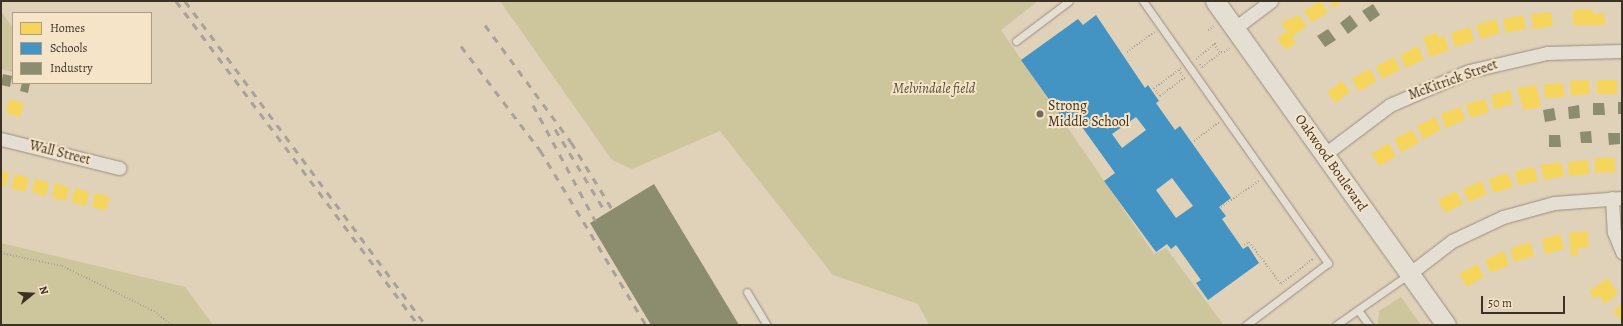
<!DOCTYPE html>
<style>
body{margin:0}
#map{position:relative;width:1623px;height:326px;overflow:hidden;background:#e0d1b9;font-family:Alegreya,serif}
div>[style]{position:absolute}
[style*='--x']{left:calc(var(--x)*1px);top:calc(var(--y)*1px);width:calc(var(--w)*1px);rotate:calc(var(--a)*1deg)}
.green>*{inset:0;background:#cdc59c}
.homes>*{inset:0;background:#f6d55c}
.schools>*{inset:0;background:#4393c3}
.industry>*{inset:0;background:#8c8c6e}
.path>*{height:2px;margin-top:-1px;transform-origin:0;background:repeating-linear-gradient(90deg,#a9a298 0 1px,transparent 0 3px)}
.roads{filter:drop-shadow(0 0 1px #988e80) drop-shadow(0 0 1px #988e80)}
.service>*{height:7px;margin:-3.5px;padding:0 3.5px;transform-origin:3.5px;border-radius:3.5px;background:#e5ded2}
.minor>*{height:13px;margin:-6.5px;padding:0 6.5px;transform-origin:6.5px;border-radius:6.5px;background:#e5ded2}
.secondary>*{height:19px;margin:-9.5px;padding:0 9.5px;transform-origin:9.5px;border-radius:9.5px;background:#e5ded2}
.rail>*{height:3px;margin-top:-1.5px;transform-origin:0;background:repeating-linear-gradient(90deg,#a9a298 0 7px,transparent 0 14px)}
.dots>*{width:11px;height:11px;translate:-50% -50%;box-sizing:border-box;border:2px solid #f5e4c7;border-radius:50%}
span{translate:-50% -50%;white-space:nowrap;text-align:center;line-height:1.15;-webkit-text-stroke:4px #f5e4c7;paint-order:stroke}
.street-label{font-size:14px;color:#3b3125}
.park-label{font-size:14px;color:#554d38;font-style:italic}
.poi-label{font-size:14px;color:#3b3125}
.left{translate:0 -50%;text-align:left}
.frame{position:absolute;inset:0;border:2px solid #3b3125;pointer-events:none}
.legend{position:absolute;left:12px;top:12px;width:140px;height:72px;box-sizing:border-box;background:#f5e4c7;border:1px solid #ab9c86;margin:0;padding:5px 7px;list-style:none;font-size:12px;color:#3b3125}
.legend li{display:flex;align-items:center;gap:8px;height:20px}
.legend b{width:20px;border:1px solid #ab9c86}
.north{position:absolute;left:12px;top:274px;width:40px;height:40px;-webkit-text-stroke:3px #f5e4c7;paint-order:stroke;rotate:72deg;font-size:11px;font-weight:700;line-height:16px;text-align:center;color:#3b3125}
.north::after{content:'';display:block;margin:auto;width:14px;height:18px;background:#3b3125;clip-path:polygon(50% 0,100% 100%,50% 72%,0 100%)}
.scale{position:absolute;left:1481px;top:296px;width:84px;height:18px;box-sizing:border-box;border:2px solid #3b3125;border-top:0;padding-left:5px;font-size:12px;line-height:14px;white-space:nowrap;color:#3b3125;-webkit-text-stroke:3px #f5e4c7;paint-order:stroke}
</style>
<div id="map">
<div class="green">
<div style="clip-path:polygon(500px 1px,1038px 1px,1001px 30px,1154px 254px,1166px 248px,1223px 324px,929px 325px,918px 304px,833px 275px,720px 131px,632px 169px,612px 160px)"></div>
<div style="clip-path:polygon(1px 11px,13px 28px,13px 72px,1px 69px)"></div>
<div style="clip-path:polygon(1px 243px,185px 287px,213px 325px,1px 325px)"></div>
<div style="clip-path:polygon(1401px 297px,1421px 325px,1378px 325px,1379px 311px)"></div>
</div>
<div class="homes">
<div style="clip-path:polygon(1320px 1px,1328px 12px,1312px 23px,1304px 11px)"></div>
<div style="clip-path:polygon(1329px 1px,1343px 1px,1334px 8px)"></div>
<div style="clip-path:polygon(1593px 9px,1593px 14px,1604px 13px,1605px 25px,1573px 25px,1573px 10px)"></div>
<div style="clip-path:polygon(1551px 12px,1553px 26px,1533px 29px,1532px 14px)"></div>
<div style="clip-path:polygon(1299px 15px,1307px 26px,1292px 37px,1296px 43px,1286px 50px,1277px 38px,1287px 31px,1281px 23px)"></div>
<div style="clip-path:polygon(1523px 15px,1526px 29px,1506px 33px,1503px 19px)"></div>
<div style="clip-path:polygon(1496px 19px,1500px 33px,1481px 39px,1476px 25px)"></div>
<div style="clip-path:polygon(1470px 27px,1474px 41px,1455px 47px,1451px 33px)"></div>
<div style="clip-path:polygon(1437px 33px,1439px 38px,1444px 36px,1449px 50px,1430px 57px,1423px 37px)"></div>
<div style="clip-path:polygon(1418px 46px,1424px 59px,1406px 68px,1400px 55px)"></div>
<div style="clip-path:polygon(1394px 57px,1400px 70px,1382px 79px,1376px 66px)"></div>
<div style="clip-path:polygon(1369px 69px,1377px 81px,1359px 91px,1352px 79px)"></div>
<div style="clip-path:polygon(1589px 80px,1590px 94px,1571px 96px,1570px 81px)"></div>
<div style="clip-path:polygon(1597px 80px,1617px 80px,1617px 94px,1597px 94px)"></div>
<div style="clip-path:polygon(1342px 81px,1350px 92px,1335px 103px,1327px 92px)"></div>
<div style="clip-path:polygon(1563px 83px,1564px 97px,1545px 98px,1544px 84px)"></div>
<div style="clip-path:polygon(1536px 85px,1541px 107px,1524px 110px,1517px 88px)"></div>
<div style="clip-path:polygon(1510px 90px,1513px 104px,1494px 109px,1491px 95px)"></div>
<div style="clip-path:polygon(9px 99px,24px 103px,20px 117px,6px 113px)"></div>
<div style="clip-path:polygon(1485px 99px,1489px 112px,1470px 118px,1466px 104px)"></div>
<div style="clip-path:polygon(1460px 107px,1465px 120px,1446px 128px,1441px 114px)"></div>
<div style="clip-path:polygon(1435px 117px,1441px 130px,1423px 139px,1417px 126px)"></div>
<div style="clip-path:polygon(1412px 130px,1419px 143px,1401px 152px,1394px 139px)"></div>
<div style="clip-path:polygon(1388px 143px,1396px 156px,1379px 166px,1371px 154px)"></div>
<div style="clip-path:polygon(1595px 158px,1615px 158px,1615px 172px,1595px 173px)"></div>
<div style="clip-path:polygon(1588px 160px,1589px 174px,1569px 176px,1568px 162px)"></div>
<div style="clip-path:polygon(1561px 162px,1564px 176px,1544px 180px,1541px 165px)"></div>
<div style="clip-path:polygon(1534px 167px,1538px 181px,1518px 185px,1515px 171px)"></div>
<div style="clip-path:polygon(1px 171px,9px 173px,5px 187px,1px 185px)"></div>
<div style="clip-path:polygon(1508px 173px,1513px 187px,1493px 193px,1489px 179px)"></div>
<div style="clip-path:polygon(15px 174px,29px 178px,25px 192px,11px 188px)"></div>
<div style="clip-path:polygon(35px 179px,49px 182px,46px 196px,32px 192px)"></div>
<div style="clip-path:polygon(1481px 181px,1487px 194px,1469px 202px,1463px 189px)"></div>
<div style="clip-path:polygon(55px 183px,69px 187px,66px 201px,52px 197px)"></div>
<div style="clip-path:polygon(75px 188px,89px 192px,86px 206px,71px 202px)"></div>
<div style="clip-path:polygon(1456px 191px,1463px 204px,1445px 213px,1438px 200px)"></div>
<div style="clip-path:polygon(95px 193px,110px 197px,106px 210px,92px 207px)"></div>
<div style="clip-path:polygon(1587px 231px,1589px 247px,1578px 248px,1578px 255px,1571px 256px,1569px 233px)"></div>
<div style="clip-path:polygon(1560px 234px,1564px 249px,1545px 254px,1542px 239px)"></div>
<div style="clip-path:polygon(1530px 242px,1534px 256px,1514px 262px,1511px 248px)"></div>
<div style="clip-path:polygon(1504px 251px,1509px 265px,1491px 273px,1485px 260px)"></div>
<div style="clip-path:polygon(1477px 264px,1484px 276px,1467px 287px,1459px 274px)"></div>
<div style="clip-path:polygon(1607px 278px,1618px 293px,1605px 304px,1599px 295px,1594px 299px,1589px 292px)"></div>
<div style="clip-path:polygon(1622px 303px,1622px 321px,1613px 312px)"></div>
</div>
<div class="schools">
<div style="clip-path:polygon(evenodd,1096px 15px,1145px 88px,1148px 85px,1159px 101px,1156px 103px,1175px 130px,1180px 126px,1231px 198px,1219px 207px,1226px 216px,1222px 219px,1243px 249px,1248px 246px,1259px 263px,1208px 300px,1196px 283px,1201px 280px,1176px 245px,1171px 249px,1167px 244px,1156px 252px,1104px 181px,1115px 173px,1077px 120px,1068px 126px,1021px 60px,1078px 19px,1083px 25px,1096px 15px,1136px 117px,1146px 130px,1122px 148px,1112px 134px,1136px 117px,1096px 15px,1172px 178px,1193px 206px,1176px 218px,1156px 190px,1172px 178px)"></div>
</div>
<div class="industry">
<div style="clip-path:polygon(1373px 4px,1380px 15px,1370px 22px,1362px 11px)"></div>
<div style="clip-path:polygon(1350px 15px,1358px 26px,1348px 34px,1340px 23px)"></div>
<div style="clip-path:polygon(1328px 29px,1336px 40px,1325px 47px,1317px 36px)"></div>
<div style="clip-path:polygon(3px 74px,12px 76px,10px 87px,1px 85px)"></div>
<div style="clip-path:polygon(22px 83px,30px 83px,28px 93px,20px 91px)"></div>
<div style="clip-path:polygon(1618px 102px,1622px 102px,1622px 114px,1618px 114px)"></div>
<div style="clip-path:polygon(1593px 103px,1604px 103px,1605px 115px,1593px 115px)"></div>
<div style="clip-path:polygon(1579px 105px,1580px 118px,1569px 119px,1568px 107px)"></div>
<div style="clip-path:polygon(1554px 108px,1556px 120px,1545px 122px,1543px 110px)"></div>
<div style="clip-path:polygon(1591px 131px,1592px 143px,1581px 143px,1580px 132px)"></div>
<div style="clip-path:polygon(1608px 133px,1620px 133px,1620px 144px,1609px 145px)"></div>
<div style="clip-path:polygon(1549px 135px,1560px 135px,1561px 147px,1549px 147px)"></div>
<div style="clip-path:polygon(654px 184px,739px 325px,651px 325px,590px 223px)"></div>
</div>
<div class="path">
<div style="--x:1208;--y:30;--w:7;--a:-34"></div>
<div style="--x:1214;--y:44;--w:11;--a:56"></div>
<div style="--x:1127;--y:52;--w:34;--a:-36"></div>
<div style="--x:1224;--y:52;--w:7;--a:-34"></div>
<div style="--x:1196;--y:59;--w:27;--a:-39"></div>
<div style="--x:1200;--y:64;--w:4;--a:56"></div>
<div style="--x:1202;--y:67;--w:26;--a:-37"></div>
<div style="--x:1181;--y:68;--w:34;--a:143"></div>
<div style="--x:1154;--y:88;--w:10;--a:53"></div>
<div style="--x:1160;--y:96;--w:31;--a:-37"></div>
<div style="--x:1179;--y:70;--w:9;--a:58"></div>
<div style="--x:1194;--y:141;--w:31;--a:-37"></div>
<div style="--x:1221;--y:207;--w:46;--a:-34.4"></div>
<div style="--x:1244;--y:245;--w:6;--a:-31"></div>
<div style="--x:1249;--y:242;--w:53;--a:52.7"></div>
<div style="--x:1281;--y:284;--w:42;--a:-38.2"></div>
<div style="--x:1;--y:253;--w:62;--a:12"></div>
<div style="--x:62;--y:266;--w:102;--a:26.1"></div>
<div style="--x:154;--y:311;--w:22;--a:39"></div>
</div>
<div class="roads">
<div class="service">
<div style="--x:1143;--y:1;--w:321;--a:54.8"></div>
<div style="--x:1328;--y:263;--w:103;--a:142.9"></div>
<div style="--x:1016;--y:41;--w:66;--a:-37"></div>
<div style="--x:747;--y:292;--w:39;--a:59"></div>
<div style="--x:1358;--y:310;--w:19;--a:54"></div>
<div style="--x:1336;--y:325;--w:89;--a:-34.9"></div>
</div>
<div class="minor">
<div style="--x:1235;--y:28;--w:45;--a:-36.9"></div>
<div style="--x:1;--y:139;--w:122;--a:13.8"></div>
<div style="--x:1325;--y:154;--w:81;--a:-37"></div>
<div style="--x:1390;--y:105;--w:86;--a:-23.3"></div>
<div style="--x:1469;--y:71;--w:80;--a:-13"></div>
<div style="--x:1547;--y:53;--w:75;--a:-1.5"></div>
<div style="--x:1612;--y:198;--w:34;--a:87"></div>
<div style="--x:1614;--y:232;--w:22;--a:68"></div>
<div style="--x:1409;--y:274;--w:54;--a:-37.5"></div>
<div style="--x:1452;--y:241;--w:56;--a:-25.2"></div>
<div style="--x:1503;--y:217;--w:53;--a:-15.4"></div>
<div style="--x:1554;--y:203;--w:68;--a:-4.2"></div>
</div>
<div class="secondary">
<div style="--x:1215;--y:1;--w:398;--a:54.5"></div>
</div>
</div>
<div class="rail">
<div style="--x:176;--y:1;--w:404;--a:53.2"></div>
<div style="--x:185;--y:1;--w:404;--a:53.4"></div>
<div style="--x:485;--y:25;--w:145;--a:53.7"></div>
<div style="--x:571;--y:142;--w:79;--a:58.5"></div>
<div style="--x:461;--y:46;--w:131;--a:52.8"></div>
<div style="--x:540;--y:150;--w:205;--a:58.8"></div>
<div style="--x:533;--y:105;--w:131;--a:61.7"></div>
<div style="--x:555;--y:129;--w:98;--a:58.7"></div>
</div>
<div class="dots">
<div style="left:1040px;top:114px;background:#756959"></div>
</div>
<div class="street-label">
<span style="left:1453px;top:80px;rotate:-20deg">McKitrick Street</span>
<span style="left:60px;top:153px;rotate:14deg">Wall Street</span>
<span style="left:1331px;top:163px;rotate:55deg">Oakwood Boulevard</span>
</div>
<div class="park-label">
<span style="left:934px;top:89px">Melvindale field</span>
</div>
<div class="poi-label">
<span class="left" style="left:1048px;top:114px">Strong<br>Middle School</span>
</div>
<div class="frame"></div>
<ul class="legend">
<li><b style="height:11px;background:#f6d55c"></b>Homes</li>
<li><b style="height:11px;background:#4393c3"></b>Schools</li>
<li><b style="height:11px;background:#8c8c6e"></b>Industry</li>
</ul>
<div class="north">N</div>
<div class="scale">50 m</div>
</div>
